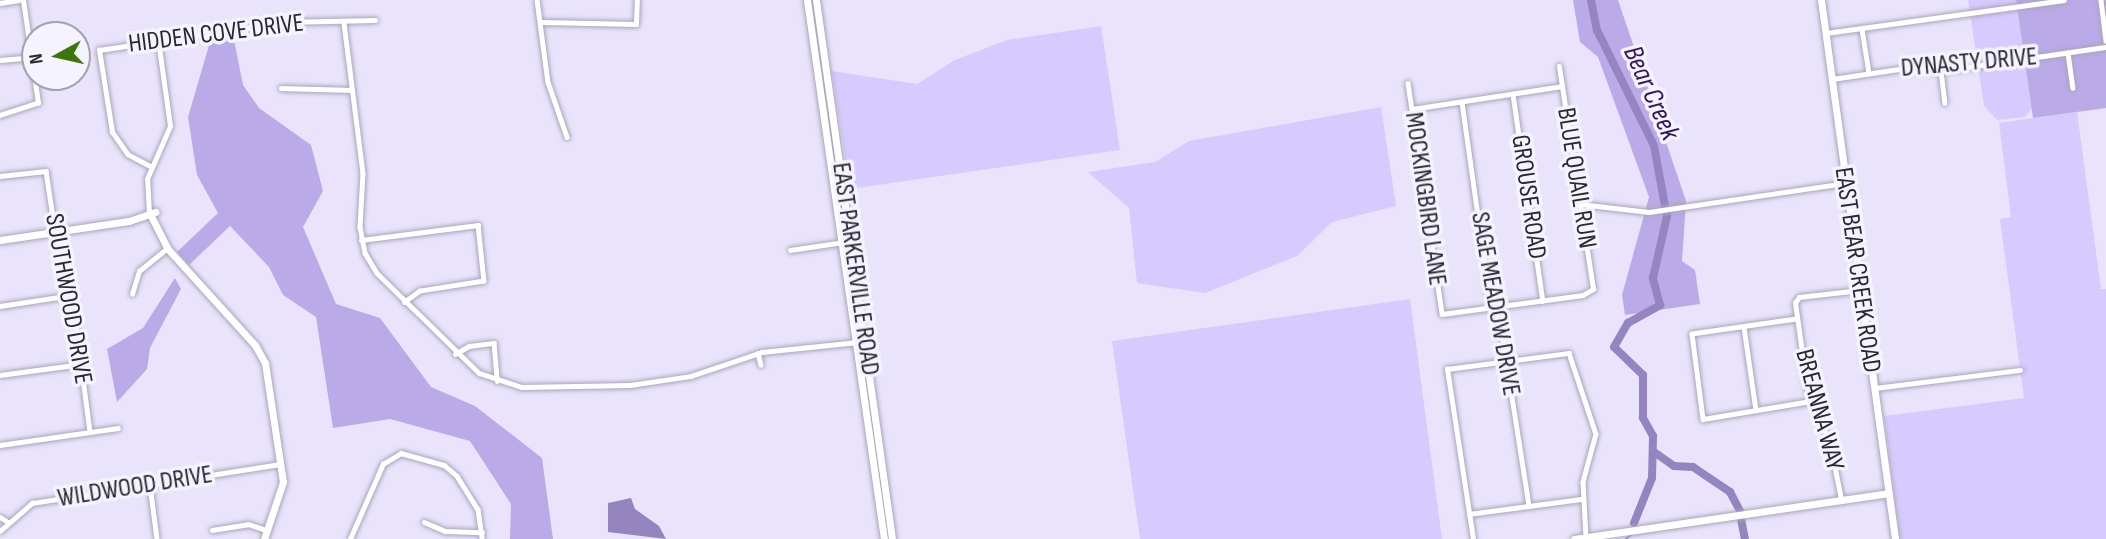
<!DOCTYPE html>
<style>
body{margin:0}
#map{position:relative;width:2106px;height:539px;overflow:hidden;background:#e9e4fc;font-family:"Sofia Sans Condensed",sans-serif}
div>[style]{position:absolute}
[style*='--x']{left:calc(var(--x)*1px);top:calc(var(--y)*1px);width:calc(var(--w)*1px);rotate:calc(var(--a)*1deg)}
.green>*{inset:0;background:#d7cafe}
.forest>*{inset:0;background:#baaae8}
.water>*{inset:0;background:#9484c0}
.stream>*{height:2px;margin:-1px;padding:0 1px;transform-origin:1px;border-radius:1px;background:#9484c0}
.river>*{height:8px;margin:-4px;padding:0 4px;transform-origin:4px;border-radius:4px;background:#9484c0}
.roads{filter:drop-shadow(0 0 2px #aaa5bb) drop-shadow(0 0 2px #aaa5bb)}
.street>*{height:4.5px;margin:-2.25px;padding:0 2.25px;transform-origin:2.25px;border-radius:2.25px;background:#fff}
.secondary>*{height:7px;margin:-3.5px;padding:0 3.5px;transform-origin:3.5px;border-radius:3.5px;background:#fff}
span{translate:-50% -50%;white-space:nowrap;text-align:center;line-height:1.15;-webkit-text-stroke:7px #f5f3fd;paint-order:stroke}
.street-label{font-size:26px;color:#29272f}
.water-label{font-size:28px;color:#33175e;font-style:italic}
.north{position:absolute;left:21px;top:21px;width:70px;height:70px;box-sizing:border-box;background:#f5f3fd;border:2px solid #a3a1ab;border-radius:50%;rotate:262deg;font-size:19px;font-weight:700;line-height:28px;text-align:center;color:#29272f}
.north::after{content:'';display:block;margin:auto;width:24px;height:32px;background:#3d770b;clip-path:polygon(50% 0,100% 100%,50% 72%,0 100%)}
</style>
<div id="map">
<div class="green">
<div style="clip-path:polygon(1968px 0,2016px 0,2032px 108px,2025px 117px,1997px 120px,1984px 106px)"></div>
<div style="clip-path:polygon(1101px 26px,1120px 150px,850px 189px,832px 71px,917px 84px,955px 60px,1007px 40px)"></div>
<div style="clip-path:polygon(1381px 107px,1396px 206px,1332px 222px,1297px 256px,1205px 293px,1137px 283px,1129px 208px,1088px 172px,1155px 162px,1189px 141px)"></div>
<div style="clip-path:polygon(2077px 112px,2101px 289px,2106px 289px,2106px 539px,1900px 539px,1884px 416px,2024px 398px,2000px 219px,2011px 217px,1999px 123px)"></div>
<div style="clip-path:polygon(1410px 299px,1442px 539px,1140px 539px,1112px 341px)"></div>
</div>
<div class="forest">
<div style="clip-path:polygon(1573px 0,1618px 0,1686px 201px,1682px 261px,1695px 270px,1700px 304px,1625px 315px,1622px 295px,1649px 197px,1598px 57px,1580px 42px)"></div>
<div style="clip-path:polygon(2016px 0,2106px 0,2106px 108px,2033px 118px)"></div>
<div style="clip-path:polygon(234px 40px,243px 85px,259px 108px,311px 145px,323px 191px,303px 227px,336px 304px,380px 318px,431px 387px,475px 406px,542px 458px,553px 539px,510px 539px,511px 504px,470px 441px,390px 419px,333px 428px,316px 317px,283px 295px,269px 267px,230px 226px,189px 265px,177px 252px,218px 213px,197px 175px,188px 117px,210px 42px)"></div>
<div style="clip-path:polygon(175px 278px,181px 289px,150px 348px,147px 369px,117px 402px,107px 349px,143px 328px)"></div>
</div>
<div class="water">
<div style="clip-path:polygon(631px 498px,635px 509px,659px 526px,666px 539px,608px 532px,608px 503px)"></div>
</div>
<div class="stream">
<div style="--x:1626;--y:539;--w:6;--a:-39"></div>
</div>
<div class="river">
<div style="--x:1591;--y:0;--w:31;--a:79"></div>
<div style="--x:1597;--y:30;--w:129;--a:63.8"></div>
<div style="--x:1654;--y:146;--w:61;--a:79.6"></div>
<div style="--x:1654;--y:452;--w:24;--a:35"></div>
<div style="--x:1674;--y:466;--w:19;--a:3"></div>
<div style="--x:1693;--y:467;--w:45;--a:34"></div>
<div style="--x:1730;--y:492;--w:21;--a:62"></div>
<div style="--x:1741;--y:519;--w:20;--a:79"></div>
<div style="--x:1634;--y:523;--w:48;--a:-68.2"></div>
<div style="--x:1652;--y:478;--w:42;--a:-88.6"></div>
<div style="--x:1653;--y:436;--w:21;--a:-119"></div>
<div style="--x:1643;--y:418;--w:43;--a:-90"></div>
<div style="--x:1643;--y:375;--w:40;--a:-136"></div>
<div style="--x:1614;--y:347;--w:28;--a:-60"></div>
<div style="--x:1628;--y:323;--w:37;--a:-29"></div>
<div style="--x:1660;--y:305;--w:28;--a:-105"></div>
<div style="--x:1653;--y:278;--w:64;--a:-77.3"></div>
</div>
<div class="roads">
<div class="street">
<div style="--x:537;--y:0;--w:83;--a:82.4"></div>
<div style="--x:548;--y:82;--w:58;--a:70.9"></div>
<div style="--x:2101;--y:0;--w:41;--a:83"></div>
<div style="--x:0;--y:3;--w:19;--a:-9"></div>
<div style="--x:542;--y:22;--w:94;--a:1.2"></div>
<div style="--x:636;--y:24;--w:24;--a:-88"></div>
<div style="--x:344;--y:23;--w:151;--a:82.8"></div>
<div style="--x:363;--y:173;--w:54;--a:93.2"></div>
<div style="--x:360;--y:227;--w:26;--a:79"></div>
<div style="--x:365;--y:253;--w:23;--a:59"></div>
<div style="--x:377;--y:273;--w:143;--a:44.4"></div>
<div style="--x:479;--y:373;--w:45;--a:18"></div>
<div style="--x:522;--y:387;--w:108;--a:-1.1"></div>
<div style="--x:630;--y:385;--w:62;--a:-8.4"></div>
<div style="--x:691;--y:376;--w:75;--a:-18.7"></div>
<div style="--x:762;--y:352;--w:96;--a:-6"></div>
<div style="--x:1862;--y:29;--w:45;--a:81"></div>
<div style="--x:1826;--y:33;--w:240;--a:-7.9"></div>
<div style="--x:2068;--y:53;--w:35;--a:82"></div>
<div style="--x:0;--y:60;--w:32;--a:-5"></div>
<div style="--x:1941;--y:71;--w:32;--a:83"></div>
<div style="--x:1832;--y:79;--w:69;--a:-8.4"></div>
<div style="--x:1900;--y:69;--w:41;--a:2.8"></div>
<div style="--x:1941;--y:71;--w:167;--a:-8.3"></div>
<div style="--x:1408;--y:83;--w:233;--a:81.6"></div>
<div style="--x:1442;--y:314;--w:142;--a:-7.7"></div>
<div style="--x:1583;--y:295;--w:12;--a:-31"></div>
<div style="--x:1593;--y:289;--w:225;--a:-98.7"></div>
<div style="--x:281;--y:88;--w:70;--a:1.6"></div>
<div style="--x:1513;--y:94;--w:209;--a:81.8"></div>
<div style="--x:1462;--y:102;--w:208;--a:82"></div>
<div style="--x:1491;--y:308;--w:27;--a:66"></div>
<div style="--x:1502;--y:333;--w:175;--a:81.1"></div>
<div style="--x:1412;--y:109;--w:152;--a:-8.7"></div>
<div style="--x:0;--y:115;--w:40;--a:-18"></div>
<div style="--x:38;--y:103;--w:104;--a:-98.3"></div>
<div style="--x:151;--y:167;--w:26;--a:-152"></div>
<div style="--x:128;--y:155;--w:28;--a:-125"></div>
<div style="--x:112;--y:132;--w:83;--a:-99"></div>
<div style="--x:99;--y:50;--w:187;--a:-8.6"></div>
<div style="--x:284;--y:22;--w:91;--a:-1.3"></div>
<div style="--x:0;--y:176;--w:46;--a:-6.2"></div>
<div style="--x:46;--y:171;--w:100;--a:81.4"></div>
<div style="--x:61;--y:270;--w:27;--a:66"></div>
<div style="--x:72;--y:295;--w:138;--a:82.5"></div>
<div style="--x:1580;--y:204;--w:69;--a:6.6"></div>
<div style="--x:1649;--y:212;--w:199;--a:-8.4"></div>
<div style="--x:149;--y:214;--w:35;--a:-93"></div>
<div style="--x:147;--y:179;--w:58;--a:-66.5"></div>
<div style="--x:170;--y:126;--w:86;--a:-98"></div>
<div style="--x:361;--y:240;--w:118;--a:-7.3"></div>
<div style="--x:478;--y:225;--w:56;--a:83.9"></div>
<div style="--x:484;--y:281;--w:65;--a:171.1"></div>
<div style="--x:420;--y:291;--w:19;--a:144"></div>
<div style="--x:790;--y:250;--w:55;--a:-8.4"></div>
<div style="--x:132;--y:294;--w:24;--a:-73"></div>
<div style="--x:139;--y:271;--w:36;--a:-39"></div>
<div style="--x:0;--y:306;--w:73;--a:-8.7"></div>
<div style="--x:1796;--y:319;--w:105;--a:171.8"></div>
<div style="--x:1692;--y:334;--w:86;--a:82.6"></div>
<div style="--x:1703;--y:419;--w:109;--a:-9.5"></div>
<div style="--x:1744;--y:327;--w:84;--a:81.8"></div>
<div style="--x:758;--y:353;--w:12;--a:76"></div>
<div style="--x:455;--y:354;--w:16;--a:-30"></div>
<div style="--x:469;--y:346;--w:25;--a:-7"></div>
<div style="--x:494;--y:343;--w:38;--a:85"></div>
<div style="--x:0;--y:375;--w:82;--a:-7.7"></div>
<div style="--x:1875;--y:388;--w:146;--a:-7.1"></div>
<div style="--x:0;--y:445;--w:119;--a:-8.2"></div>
<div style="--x:150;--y:485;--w:54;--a:82.6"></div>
<div style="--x:1841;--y:499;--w:55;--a:-101.5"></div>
<div style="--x:1830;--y:445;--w:61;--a:-112"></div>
<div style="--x:1807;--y:388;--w:86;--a:-98"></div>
<div style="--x:1795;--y:303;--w:7;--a:-56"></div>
<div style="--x:1799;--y:297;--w:61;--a:-6.5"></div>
<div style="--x:1469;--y:514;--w:114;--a:-7.6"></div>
<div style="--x:0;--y:517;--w:9;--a:32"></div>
<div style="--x:424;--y:522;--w:23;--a:23"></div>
<div style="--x:445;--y:531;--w:37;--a:2"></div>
<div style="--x:212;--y:530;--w:36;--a:-9"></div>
<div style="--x:248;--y:524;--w:20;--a:18"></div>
<div style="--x:0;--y:531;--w:43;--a:-41.2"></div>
<div style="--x:32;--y:503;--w:252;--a:-8.9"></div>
<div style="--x:350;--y:539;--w:82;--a:-66.3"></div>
<div style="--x:383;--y:464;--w:21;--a:-31"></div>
<div style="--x:401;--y:453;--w:45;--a:15.6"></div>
<div style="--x:444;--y:465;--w:17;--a:40"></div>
<div style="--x:457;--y:476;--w:39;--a:58"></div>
<div style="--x:478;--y:509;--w:30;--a:82"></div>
<div style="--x:1473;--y:539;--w:172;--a:-98.7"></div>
<div style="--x:1447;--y:369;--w:123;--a:-7.5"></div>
<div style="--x:1569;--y:353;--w:85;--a:71.6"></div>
<div style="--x:1596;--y:434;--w:50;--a:105.2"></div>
<div style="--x:1583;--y:482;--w:55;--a:86.9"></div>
</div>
<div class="secondary">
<div style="--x:807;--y:0;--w:544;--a:81.87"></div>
<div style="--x:816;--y:0;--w:544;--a:81.97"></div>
<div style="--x:1821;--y:0;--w:544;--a:82.18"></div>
<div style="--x:150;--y:214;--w:38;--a:63"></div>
<div style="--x:167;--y:248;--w:131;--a:47.8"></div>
<div style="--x:255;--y:345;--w:21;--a:61"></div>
<div style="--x:265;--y:363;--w:120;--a:81.4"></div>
<div style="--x:283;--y:482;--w:60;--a:108.4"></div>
<div style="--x:0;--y:240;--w:130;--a:-8.4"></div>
<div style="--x:129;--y:221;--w:28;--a:-19"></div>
<div style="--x:1574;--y:539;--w:317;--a:-8.3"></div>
</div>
</div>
<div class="street-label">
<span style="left:216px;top:34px;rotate:-7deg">HIDDEN COVE DRIVE</span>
<span style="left:1969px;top:63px;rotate:-5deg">DYNASTY DRIVE</span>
<span style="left:1576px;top:178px;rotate:81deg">BLUE QUAIL RUN</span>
<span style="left:1528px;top:197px;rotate:82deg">GROUSE ROAD</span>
<span style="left:1425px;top:199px;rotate:82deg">MOCKINGBIRD LANE</span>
<span style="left:855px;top:269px;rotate:82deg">EAST PARKERVILLE ROAD</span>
<span style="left:1857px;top:270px;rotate:82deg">EAST BEAR CREEK ROAD</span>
<span style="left:68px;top:299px;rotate:80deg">SOUTHWOOD DRIVE</span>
<span style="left:1495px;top:304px;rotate:80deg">SAGE MEADOW DRIVE</span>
<span style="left:1819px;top:410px;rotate:75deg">BREANNA WAY</span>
<span style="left:135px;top:487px;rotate:-9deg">WILDWOOD DRIVE</span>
</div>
<div class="water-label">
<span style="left:1651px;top:93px;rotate:66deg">Bear Creek</span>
</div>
<div class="north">N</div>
</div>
